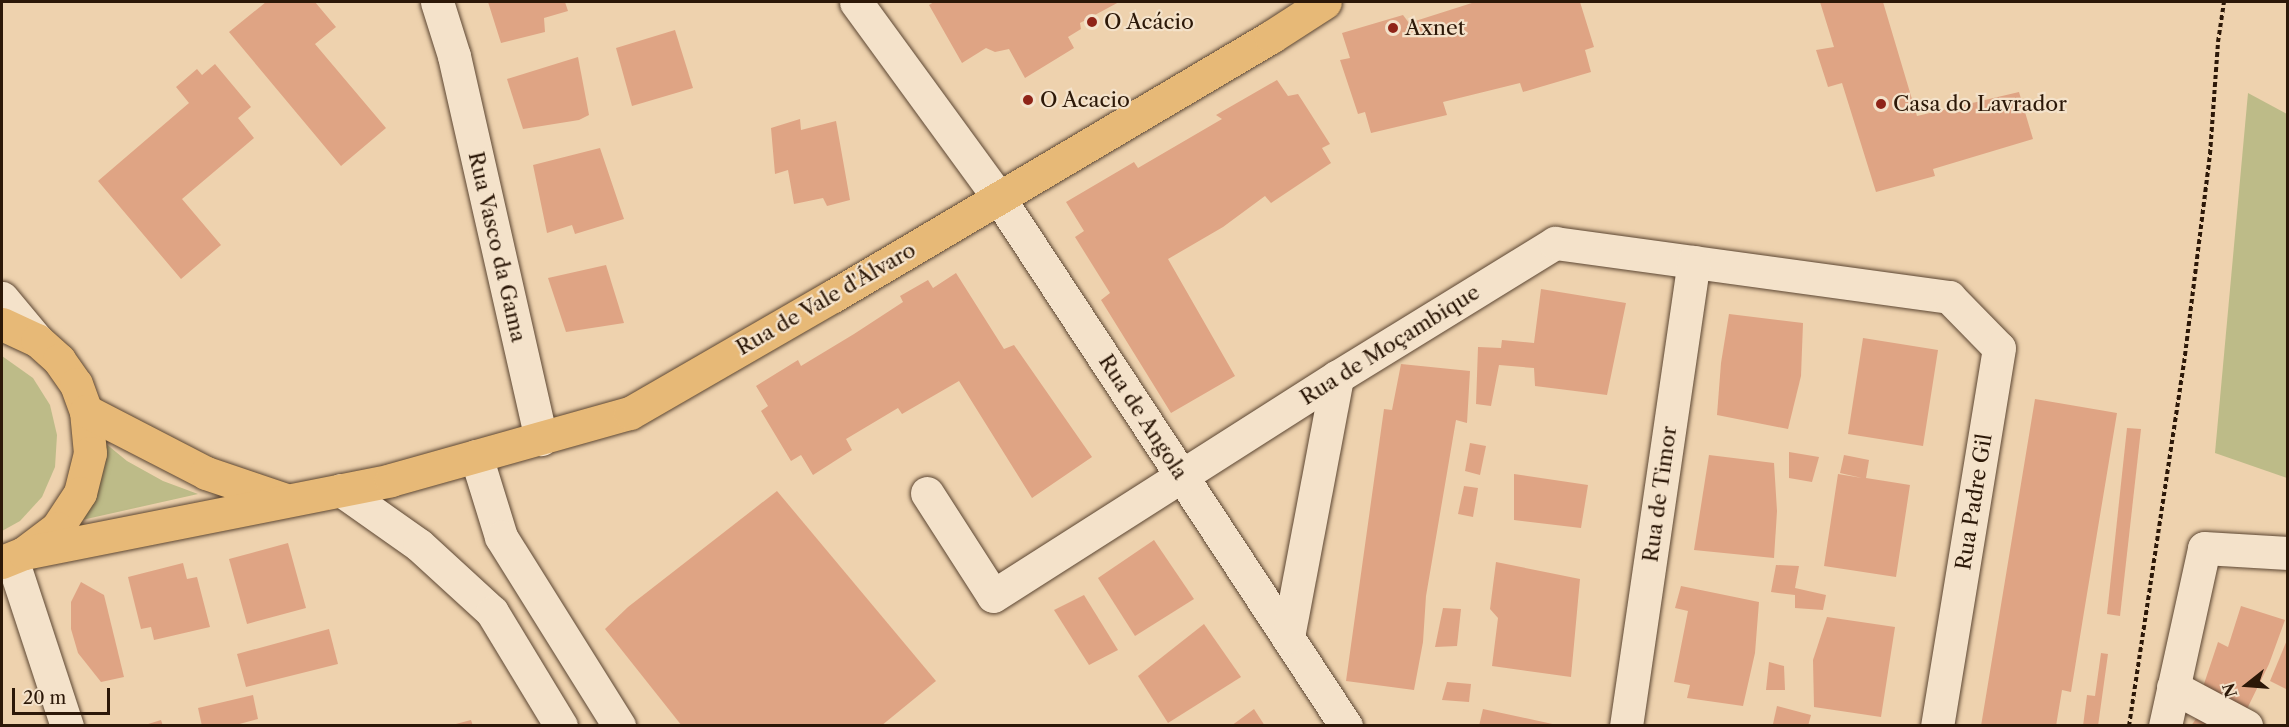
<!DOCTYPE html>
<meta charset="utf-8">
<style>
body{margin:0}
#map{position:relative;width:2289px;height:727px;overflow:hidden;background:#eed2ae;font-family:"Libre Caslon Text",serif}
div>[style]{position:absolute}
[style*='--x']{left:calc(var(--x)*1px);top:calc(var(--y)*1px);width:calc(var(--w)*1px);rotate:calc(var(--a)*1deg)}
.green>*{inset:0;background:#bdbb88}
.building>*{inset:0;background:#dfa484}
.path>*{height:4px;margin-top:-2px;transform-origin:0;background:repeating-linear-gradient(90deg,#2c1808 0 4.5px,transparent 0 7.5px)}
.roads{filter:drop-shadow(0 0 2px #5c4632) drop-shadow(0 0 2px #5c4632)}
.minor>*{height:33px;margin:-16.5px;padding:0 16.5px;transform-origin:16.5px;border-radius:16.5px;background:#f4e2ca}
.tertiary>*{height:33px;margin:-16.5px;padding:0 16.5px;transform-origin:16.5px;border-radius:16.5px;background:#f4e2ca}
.primary>*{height:33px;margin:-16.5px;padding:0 16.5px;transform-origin:16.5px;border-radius:16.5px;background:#e7b977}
.dots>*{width:16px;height:16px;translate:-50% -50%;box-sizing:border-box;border:3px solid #f4e2ca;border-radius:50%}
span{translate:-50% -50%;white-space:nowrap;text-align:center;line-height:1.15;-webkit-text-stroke:4.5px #f4e2ca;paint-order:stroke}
.poi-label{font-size:21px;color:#2c1808}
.left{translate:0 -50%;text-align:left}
.street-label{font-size:21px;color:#2c1808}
.frame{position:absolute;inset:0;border:3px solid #2c1808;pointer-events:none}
.north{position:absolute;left:2217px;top:655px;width:60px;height:60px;-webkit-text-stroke:4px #f4e2ca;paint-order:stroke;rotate:253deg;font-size:16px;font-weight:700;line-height:24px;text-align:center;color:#2c1808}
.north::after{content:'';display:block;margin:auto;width:21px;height:27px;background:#2c1808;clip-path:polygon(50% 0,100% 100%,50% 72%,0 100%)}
.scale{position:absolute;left:12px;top:688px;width:98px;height:27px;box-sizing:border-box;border:3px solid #2c1808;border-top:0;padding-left:8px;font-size:18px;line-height:21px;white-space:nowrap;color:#2c1808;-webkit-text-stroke:4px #f4e2ca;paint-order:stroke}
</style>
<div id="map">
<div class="green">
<div style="clip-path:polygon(2248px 93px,2287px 114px,2287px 478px,2215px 453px)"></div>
<div style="clip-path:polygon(2px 356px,33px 378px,50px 405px,57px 435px,55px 467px,42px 497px,20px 521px,2px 531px)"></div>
<div style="clip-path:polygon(105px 443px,127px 461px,163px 481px,198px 494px,82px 520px,95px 499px,100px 482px,105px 464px)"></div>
</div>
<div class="building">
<div style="clip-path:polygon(266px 2px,315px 2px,336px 27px,315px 44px,386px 128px,341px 166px,229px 32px)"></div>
<div style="clip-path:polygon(488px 2px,565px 2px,568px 11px,544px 18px,545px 32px,501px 43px)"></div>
<div style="clip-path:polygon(934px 2px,1119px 2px,1080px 23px,1081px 29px,1068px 37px,1074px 48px,1025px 78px,1009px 49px,995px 52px,986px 48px,962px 63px,929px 5px)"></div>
<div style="clip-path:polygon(1475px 2px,1580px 2px,1594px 47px,1585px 50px,1591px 72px,1523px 92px,1520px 83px,1443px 102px,1447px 115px,1371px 133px,1365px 112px,1358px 114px,1340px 60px,1350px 58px,1342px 33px,1403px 15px,1409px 23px)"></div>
<div style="clip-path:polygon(1820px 2px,1883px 2px,1917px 116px,2019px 92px,2033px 139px,1933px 169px,1935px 176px,1876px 192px,1842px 83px,1828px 87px,1816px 50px,1834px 47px)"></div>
<div style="clip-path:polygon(675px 30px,693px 88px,632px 106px,616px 48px)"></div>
<div style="clip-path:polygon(578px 57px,589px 115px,579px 120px,523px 129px,507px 79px)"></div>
<div style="clip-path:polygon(215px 64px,251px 107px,238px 118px,254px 138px,182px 199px,221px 245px,181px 279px,98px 181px,189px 103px,176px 87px,197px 69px,202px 75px)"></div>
<div style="clip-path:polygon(1277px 80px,1288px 96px,1298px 94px,1330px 144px,1322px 148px,1331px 163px,1271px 203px,1265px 196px,1223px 227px,1168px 259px,1235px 376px,1171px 413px,1101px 300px,1110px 293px,1075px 237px,1084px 231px,1066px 202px,1134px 162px,1138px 168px,1222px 119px,1216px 115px)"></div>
<div style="clip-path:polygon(800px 119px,801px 130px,836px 121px,850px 200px,827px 206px,823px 198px,794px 204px,788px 170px,775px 174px,771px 128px)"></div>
<div style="clip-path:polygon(600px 148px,624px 219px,575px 234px,572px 225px,547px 233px,533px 165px)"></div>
<div style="clip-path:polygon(606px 265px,624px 323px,566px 332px,548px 278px)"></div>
<div style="clip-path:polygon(956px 273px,1004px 349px,1014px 345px,1092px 457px,1032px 498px,959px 381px,902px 414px,898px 408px,846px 439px,852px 450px,813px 475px,801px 455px,791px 461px,761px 411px,768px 406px,756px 386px,798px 360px,801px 366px,854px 334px,903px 302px,900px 296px,928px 280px,933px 288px)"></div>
<div style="clip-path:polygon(1541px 289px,1626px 303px,1607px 395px,1535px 386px,1534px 368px,1499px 365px,1491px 406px,1476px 404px,1478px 347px,1501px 348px,1502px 340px,1534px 343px)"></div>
<div style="clip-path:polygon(1729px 314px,1803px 323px,1801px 376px,1788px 429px,1717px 415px,1721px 363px)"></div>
<div style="clip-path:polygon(1863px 338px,1938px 350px,1923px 446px,1848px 434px)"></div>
<div style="clip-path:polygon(1401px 364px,1470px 371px,1467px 423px,1456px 420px,1426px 596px,1423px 642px,1414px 690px,1346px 681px,1384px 409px,1392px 410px)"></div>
<div style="clip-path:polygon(2035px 399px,2117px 413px,2084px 612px,2071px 692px,2062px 690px,2056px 726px,1981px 726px)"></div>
<div style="clip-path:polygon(2127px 428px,2141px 429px,2120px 616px,2107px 614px)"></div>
<div style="clip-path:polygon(1470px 443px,1486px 446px,1480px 475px,1465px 471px)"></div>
<div style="clip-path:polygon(1789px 452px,1819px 457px,1812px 482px,1789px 478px)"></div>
<div style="clip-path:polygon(1709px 455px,1774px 463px,1777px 511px,1774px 558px,1694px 550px)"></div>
<div style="clip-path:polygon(1844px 455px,1869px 460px,1866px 478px,1910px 485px,1896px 577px,1824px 566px,1838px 474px,1862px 478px,1840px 473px)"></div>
<div style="clip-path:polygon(1514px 474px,1588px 485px,1581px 528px,1514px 520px)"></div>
<div style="clip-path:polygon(1464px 486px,1478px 488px,1473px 517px,1458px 514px)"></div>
<div style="clip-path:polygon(777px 491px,936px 681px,881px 726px,682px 726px,605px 629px,628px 607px)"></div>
<div style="clip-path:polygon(1154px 540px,1194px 599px,1135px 636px,1098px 578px)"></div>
<div style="clip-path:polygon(288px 543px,306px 608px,247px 624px,229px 559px)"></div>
<div style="clip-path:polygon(1496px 562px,1580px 579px,1571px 677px,1492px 666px,1498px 618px,1490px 609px)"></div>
<div style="clip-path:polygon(183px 563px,187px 579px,197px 577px,210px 627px,154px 640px,151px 627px,141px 629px,128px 577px)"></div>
<div style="clip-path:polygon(1776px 565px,1799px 566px,1795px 588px,1826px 595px,1823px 610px,1795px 608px,1795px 595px,1771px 592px)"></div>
<div style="clip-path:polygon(81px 582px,104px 595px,124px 677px,101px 682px,78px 653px,71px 629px,71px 602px)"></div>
<div style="clip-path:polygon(1681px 586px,1759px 602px,1755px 653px,1743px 706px,1687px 698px,1690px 685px,1674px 682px,1688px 611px,1675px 608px)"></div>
<div style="clip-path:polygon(1084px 595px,1118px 650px,1089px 665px,1054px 610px)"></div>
<div style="clip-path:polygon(2241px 606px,2285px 620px,2269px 664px,2245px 713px,2201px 693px,2218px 642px,2228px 647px)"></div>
<div style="clip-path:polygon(1443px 608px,1461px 609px,1457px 646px,1435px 647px)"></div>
<div style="clip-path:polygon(1827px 617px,1895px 627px,1881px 717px,1814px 707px,1813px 660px)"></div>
<div style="clip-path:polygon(1204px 624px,1241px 677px,1168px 723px,1138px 676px)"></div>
<div style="clip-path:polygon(329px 629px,338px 664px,246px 687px,237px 654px)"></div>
<div style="clip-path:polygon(2287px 640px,2288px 640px,2288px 690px,2270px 681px)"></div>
<div style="clip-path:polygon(2101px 653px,2108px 654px,2098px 726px,2083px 726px,2087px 695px,2095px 696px)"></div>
<div style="clip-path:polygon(1769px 662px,1784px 666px,1785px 690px,1766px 690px)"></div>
<div style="clip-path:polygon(1447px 682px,1471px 684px,1469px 702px,1442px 700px)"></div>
<div style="clip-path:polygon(253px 695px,258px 719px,232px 726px,202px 726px,198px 708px)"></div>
<div style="clip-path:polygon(1777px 706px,1811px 715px,1808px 726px,1773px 724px)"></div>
<div style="clip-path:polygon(2205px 706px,2228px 726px,2191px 726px)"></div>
<div style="clip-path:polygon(1254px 709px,1265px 726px,1231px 726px)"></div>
<div style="clip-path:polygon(1483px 709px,1557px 725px,1557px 726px,1479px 726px)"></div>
<div style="clip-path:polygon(161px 720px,163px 726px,145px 726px,145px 725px)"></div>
<div style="clip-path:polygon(471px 720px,473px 726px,452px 726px,452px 725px)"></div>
</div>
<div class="path">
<div style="--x:2129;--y:726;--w:367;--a:-81.4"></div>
<div style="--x:2184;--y:363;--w:211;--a:-82.9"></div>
<div style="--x:2210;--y:154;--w:112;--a:-85.9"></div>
<div style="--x:2218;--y:42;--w:40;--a:-81.5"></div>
</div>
<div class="roads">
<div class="minor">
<div style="--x:437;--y:2;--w:57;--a:72.5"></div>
<div style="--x:454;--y:56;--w:393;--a:77.2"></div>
<div style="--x:856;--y:2;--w:243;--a:53.9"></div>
<div style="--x:999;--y:198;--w:632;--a:56.69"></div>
<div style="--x:927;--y:493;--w:122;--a:57.3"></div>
<div style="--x:993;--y:596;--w:408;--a:-32.5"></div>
<div style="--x:1337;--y:377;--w:256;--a:-31.6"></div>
<div style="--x:1555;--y:243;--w:398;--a:7.8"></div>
<div style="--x:1949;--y:297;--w:71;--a:45.6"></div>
<div style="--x:1999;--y:348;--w:383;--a:99.3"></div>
<div style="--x:12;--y:559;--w:176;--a:71.8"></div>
<div style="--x:1288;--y:637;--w:265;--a:-79.3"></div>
<div style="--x:2173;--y:687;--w:83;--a:28.1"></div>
<div style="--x:1626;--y:726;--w:469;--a:-81.7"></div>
<div style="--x:2165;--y:726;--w:182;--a:-77.6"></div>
<div style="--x:2204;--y:548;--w:84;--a:3.4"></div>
</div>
<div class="tertiary">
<div style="--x:2;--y:298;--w:55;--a:50.2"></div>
<div style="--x:476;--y:456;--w:85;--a:72.8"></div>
<div style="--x:501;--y:537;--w:223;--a:58"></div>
<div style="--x:341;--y:490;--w:95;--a:35.2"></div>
<div style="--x:419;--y:545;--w:99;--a:42.5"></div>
<div style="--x:492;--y:612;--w:133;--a:58.8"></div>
</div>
<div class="primary">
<div style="--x:2;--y:324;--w:38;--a:25"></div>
<div style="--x:37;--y:340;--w:30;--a:42"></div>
<div style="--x:59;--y:360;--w:29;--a:55"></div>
<div style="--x:76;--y:384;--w:29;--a:70"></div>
<div style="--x:86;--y:411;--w:42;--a:84.6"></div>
<div style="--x:90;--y:453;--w:41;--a:104"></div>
<div style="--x:80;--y:493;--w:42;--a:123.3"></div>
<div style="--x:57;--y:528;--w:41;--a:142.9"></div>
<div style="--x:24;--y:553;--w:24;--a:158"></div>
<div style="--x:86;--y:411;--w:135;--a:27.3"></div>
<div style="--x:206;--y:473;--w:84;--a:18.6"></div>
<div style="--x:24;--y:553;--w:374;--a:-11.2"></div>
<div style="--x:391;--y:480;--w:248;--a:-15.7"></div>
<div style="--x:630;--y:413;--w:234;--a:-30"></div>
<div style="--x:833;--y:296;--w:509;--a:-30.6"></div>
<div style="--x:1271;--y:37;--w:64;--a:-32.9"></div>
</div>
</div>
<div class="dots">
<div style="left:1092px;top:22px;background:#8f2418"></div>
<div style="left:1393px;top:28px;background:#8f2418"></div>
<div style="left:1028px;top:100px;background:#8f2418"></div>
<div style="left:1881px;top:104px;background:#8f2418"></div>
</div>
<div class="poi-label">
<span class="left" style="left:1104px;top:22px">O Acácio</span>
<span class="left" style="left:1405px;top:28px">Axnet</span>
<span class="left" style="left:1040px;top:100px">O Acacio</span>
<span class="left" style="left:1893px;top:104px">Casa do Lavrador</span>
</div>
<div class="street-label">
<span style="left:497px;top:247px;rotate:77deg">Rua Vasco da Gama</span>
<span style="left:826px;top:299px;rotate:-30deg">Rua de Vale d'Álvaro</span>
<span style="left:1390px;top:345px;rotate:-32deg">Rua de Moçambique</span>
<span style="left:1143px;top:417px;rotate:57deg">Rua de Angola</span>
<span style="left:1660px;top:494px;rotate:-82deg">Rua de Timor</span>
<span style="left:1974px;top:502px;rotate:-81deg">Rua Padre Gil</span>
</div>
<div class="frame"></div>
<div class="north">N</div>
<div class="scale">20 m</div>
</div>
